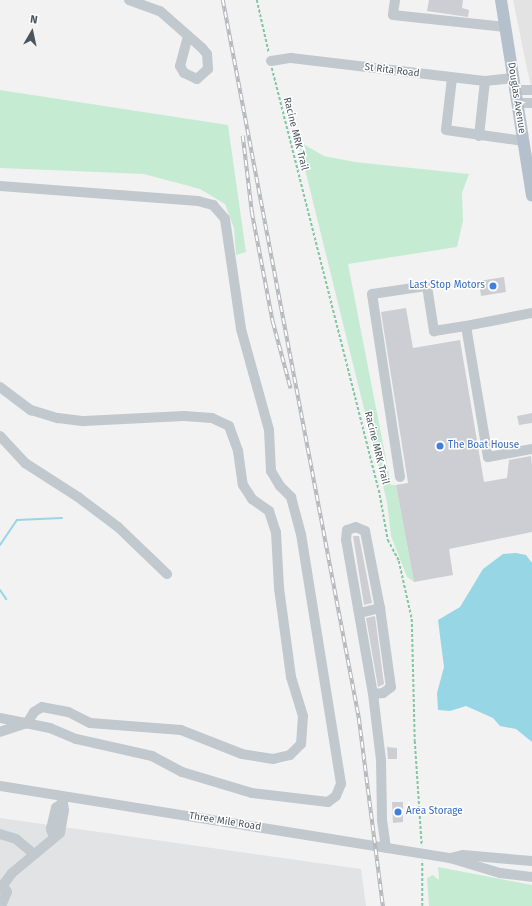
<!DOCTYPE html>
<style>
body{margin:0}
#map{position:relative;width:532px;height:906px;overflow:hidden;background:#f3f2f2;font-family:"Fira Sans",sans-serif}
div>[style]{position:absolute}
[style*='--x']{left:calc(var(--x)*1px);top:calc(var(--y)*1px);width:calc(var(--w)*1px);rotate:calc(var(--a)*1deg)}
.education>*{inset:0;background:#e4e3e3}
.airport>*{inset:0;background:#e1e3e5}
.green>*{inset:0;background:#c5ecd3}
.water>*{inset:0;background:#97d6e4}
.stream>*{height:2px;margin:-1px;padding:0 1px;transform-origin:1px;border-radius:1px;background:#97d6e4}
.building>*{inset:0;background:#ccced3}
.path>*{height:1.5px;margin-top:-0.75px;transform-origin:0;background:repeating-linear-gradient(90deg,#81c6a2 0 3px,transparent 0 5px)}
.minor>*{height:10px;margin:-5px;padding:0 5px;transform-origin:5px;border-radius:5px;background:#c1c9ce}
.major>*{height:12px;margin:-6px;padding:0 6px;transform-origin:6px;border-radius:6px;background:#b4c1cd}
.rail>*{height:3.5px;margin-top:-1.75px;transform-origin:0;background:repeating-linear-gradient(90deg,#fff 0 6px,#b4b7bb 0 12px);box-sizing:border-box;border-block:1px solid #b4b7bb}
.dots>*{width:11px;height:11px;translate:-50% -50%;box-sizing:border-box;border:2px solid #fff;border-radius:50%}
span{translate:-50% -50%;white-space:nowrap;text-align:center;line-height:1.15;-webkit-text-stroke:3px #fff;paint-order:stroke}
.street-label{font-size:10px;color:#4b555d}
.shop-label{font-size:10px;color:#366cbe}
.right{translate:-100% -50%;text-align:right}
.left{translate:0 -50%;text-align:left}
.north{position:absolute;left:12px;top:12px;width:40px;height:40px;-webkit-text-stroke:3px #fff;paint-order:stroke;rotate:9deg;font-size:11px;font-weight:700;line-height:16px;text-align:center;color:#4b555d}
.north::after{content:'';display:block;margin:auto;width:14px;height:18px;background:#4b555d;clip-path:polygon(50% 0,100% 100%,50% 72%,0 100%)}
</style>
<div id="map">
<div class="education">
<div style="clip-path:polygon(513px 0,532px 0,532px 93px)"></div>
</div>
<div class="airport">
<div style="clip-path:polygon(0 818px,361px 869px,366px 906px,0 906px)"></div>
</div>
<div class="green">
<div style="clip-path:polygon(0 90px,228px 125px,246px 252px,236px 255px,234px 228px,225px 204px,200px 189px,144px 174px,0 168px)"></div>
<div style="clip-path:polygon(298px 141px,324px 156px,355px 162px,469px 174px,462px 193px,463px 221px,457px 247px,348px 264px,391px 485px,396px 485px,414px 582px,407px 577px,391px 536px,387px 502px)"></div>
<div style="clip-path:polygon(438px 867px,532px 885px,532px 906px,429px 906px,427px 878px,433px 875px,439px 880px)"></div>
</div>
<div class="water">
<div style="clip-path:polygon(516px 553px,526px 555px,532px 563px,532px 742px,516px 729px,500px 726px,493px 718px,466px 706px,450px 711px,438px 710px,437px 693px,444px 667px,438px 620px,460px 607px,483px 569px,503px 554px)"></div>
</div>
<div class="stream">
<div style="--x:0;--y:545;--w:30;--a:-56"></div>
<div style="--x:17;--y:520;--w:45;--a:-2.5"></div>
<div style="--x:0;--y:590;--w:11;--a:56"></div>
</div>
<div class="building">
<div style="clip-path:polygon(429px 0,463px 0,462px 8px,469px 10px,468px 17px,427px 11px)"></div>
<div style="clip-path:polygon(504px 277px,506px 292px,481px 296px,479px 281px)"></div>
<div style="clip-path:polygon(406px 308px,413px 348px,460px 340px,484px 482px,507px 478px,509px 460px,531px 456px,532px 465px,532px 532px,449px 549px,453px 575px,414px 582px,396px 485px,408px 483px,381px 312px)"></div>
<div style="clip-path:polygon(532px 413px,532px 423px,519px 425px,517px 416px)"></div>
<div style="clip-path:polygon(353px 536px,359px 536px,372px 603px,364px 605px)"></div>
<div style="clip-path:polygon(375px 616px,384px 684px,378px 687px,366px 618px)"></div>
<div style="clip-path:polygon(387px 747px,397px 748px,397px 759px,388px 759px)"></div>
<div style="clip-path:polygon(392px 802px,403px 802px,403px 822px,393px 823px)"></div>
</div>
<div class="path">
<div style="--x:257;--y:0;--w:54;--a:77.2"></div>
<div style="--x:272;--y:68;--w:435;--a:75.8"></div>
<div style="--x:379;--y:490;--w:51;--a:79.8"></div>
<div style="--x:388;--y:540;--w:24;--a:62"></div>
<div style="--x:399;--y:561;--w:59;--a:77.4"></div>
<div style="--x:412;--y:619;--w:122;--a:88.6"></div>
<div style="--x:415;--y:741;--w:105;--a:86.2"></div>
<div style="--x:422;--y:906;--w:45;--a:-90"></div>
</div>
<div class="minor">
<div style="--x:129;--y:0;--w:33;--a:20"></div>
<div style="--x:160;--y:11;--w:56;--a:41.4"></div>
<div style="--x:202;--y:48;--w:8;--a:50"></div>
<div style="--x:207;--y:54;--w:15;--a:86"></div>
<div style="--x:208;--y:69;--w:15;--a:138"></div>
<div style="--x:197;--y:79;--w:14;--a:-155"></div>
<div style="--x:184;--y:73;--w:8;--a:-120"></div>
<div style="--x:180;--y:66;--w:30;--a:-75"></div>
<div style="--x:395;--y:0;--w:15;--a:98"></div>
<div style="--x:393;--y:15;--w:113;--a:6.1"></div>
<div style="--x:271;--y:61;--w:20;--a:-9"></div>
<div style="--x:291;--y:58;--w:195;--a:6.8"></div>
<div style="--x:485;--y:81;--w:28;--a:-6"></div>
<div style="--x:452;--y:78;--w:52;--a:96.6"></div>
<div style="--x:446;--y:130;--w:78;--a:8.1"></div>
<div style="--x:515;--y:90;--w:17;--a:0"></div>
<div style="--x:517;--y:103;--w:15;--a:0"></div>
<div style="--x:479;--y:136;--w:55;--a:-83.8"></div>
<div style="--x:0;--y:186;--w:199;--a:4.3"></div>
<div style="--x:198;--y:201;--w:16;--a:15"></div>
<div style="--x:213;--y:205;--w:18;--a:49"></div>
<div style="--x:225;--y:219;--w:111;--a:81.7"></div>
<div style="--x:241;--y:329;--w:105;--a:74.5"></div>
<div style="--x:269;--y:430;--w:41;--a:87.2"></div>
<div style="--x:271;--y:471;--w:17;--a:59"></div>
<div style="--x:280;--y:486;--w:16;--a:45"></div>
<div style="--x:291;--y:497;--w:38;--a:75"></div>
<div style="--x:301;--y:534;--w:253;--a:80.9"></div>
<div style="--x:341;--y:784;--w:13;--a:113"></div>
<div style="--x:336;--y:796;--w:10;--a:143"></div>
<div style="--x:328;--y:802;--w:77;--a:-173.2"></div>
<div style="--x:252;--y:793;--w:73;--a:-163.3"></div>
<div style="--x:182;--y:772;--w:34;--a:-152"></div>
<div style="--x:152;--y:756;--w:78;--a:-167.4"></div>
<div style="--x:76;--y:739;--w:28;--a:-157"></div>
<div style="--x:50;--y:728;--w:51;--a:-168.7"></div>
<div style="--x:532;--y:313;--w:67;--a:168.9"></div>
<div style="--x:466;--y:326;--w:133;--a:80.5"></div>
<div style="--x:488;--y:457;--w:45;--a:-10.3"></div>
<div style="--x:0;--y:387;--w:39;--a:37"></div>
<div style="--x:31;--y:410;--w:28;--a:17"></div>
<div style="--x:58;--y:418;--w:26;--a:7"></div>
<div style="--x:84;--y:421;--w:100;--a:-2.9"></div>
<div style="--x:184;--y:416;--w:28;--a:4"></div>
<div style="--x:212;--y:418;--w:19;--a:25"></div>
<div style="--x:229;--y:426;--w:27;--a:70"></div>
<div style="--x:238;--y:451;--w:34;--a:82"></div>
<div style="--x:243;--y:485;--w:17;--a:57"></div>
<div style="--x:252;--y:499;--w:21;--a:35"></div>
<div style="--x:269;--y:511;--w:22;--a:72"></div>
<div style="--x:276;--y:532;--w:56;--a:86.9"></div>
<div style="--x:279;--y:588;--w:90;--a:82.3"></div>
<div style="--x:291;--y:677;--w:41;--a:72.9"></div>
<div style="--x:303;--y:716;--w:28;--a:94"></div>
<div style="--x:301;--y:744;--w:16;--a:135"></div>
<div style="--x:290;--y:755;--w:17;--a:167"></div>
<div style="--x:273;--y:759;--w:31;--a:-171"></div>
<div style="--x:242;--y:754;--w:66;--a:-158.5"></div>
<div style="--x:181;--y:730;--w:91;--a:-175.6"></div>
<div style="--x:90;--y:723;--w:25;--a:-153"></div>
<div style="--x:68;--y:712;--w:26;--a:-169"></div>
<div style="--x:42;--y:707;--w:9;--a:148"></div>
<div style="--x:34;--y:712;--w:13;--a:122"></div>
<div style="--x:27;--y:723;--w:28;--a:162"></div>
<div style="--x:0;--y:436;--w:37;--a:47"></div>
<div style="--x:25;--y:463;--w:63;--a:32.7"></div>
<div style="--x:78;--y:497;--w:50;--a:36.9"></div>
<div style="--x:118;--y:527;--w:68;--a:43.8"></div>
<div style="--x:400;--y:477;--w:185;--a:-98.7"></div>
<div style="--x:372;--y:294;--w:56;--a:-8.3"></div>
<div style="--x:427;--y:286;--w:46;--a:81.2"></div>
<div style="--x:434;--y:331;--w:32;--a:-9"></div>
<div style="--x:356;--y:527;--w:10;--a:24"></div>
<div style="--x:365;--y:531;--w:78;--a:79"></div>
<div style="--x:380;--y:608;--w:80;--a:82.1"></div>
<div style="--x:391;--y:687;--w:10;--a:143"></div>
<div style="--x:383;--y:693;--w:10;--a:174"></div>
<div style="--x:373;--y:694;--w:156;--a:-99.9"></div>
<div style="--x:346;--y:540;--w:10;--a:-84"></div>
<div style="--x:347;--y:530;--w:9;--a:-18"></div>
<div style="--x:360;--y:613;--w:21;--a:-14"></div>
<div style="--x:373;--y:694;--w:66;--a:83.1"></div>
<div style="--x:381;--y:760;--w:60;--a:89"></div>
<div style="--x:382;--y:820;--w:28;--a:82"></div>
<div style="--x:0;--y:786;--w:456;--a:9.1"></div>
<div style="--x:450;--y:858;--w:52;--a:16.7"></div>
<div style="--x:500;--y:873;--w:32;--a:7"></div>
<div style="--x:0;--y:834;--w:17;--a:17"></div>
<div style="--x:16;--y:839;--w:23;--a:40"></div>
<div style="--x:54;--y:837;--w:9;--a:-111"></div>
<div style="--x:51;--y:829;--w:22;--a:-77"></div>
<div style="--x:56;--y:808;--w:6;--a:-39"></div>
<div style="--x:450;--y:858;--w:13;--a:-13"></div>
<div style="--x:463;--y:855;--w:69;--a:5"></div>
<div style="--x:0;--y:889;--w:20;--a:-53"></div>
<div style="--x:12;--y:873;--w:62;--a:-39.8"></div>
<div style="--x:60;--y:833;--w:23;--a:-80"></div>
<div style="--x:64;--y:810;--w:14;--a:-98"></div>
<div style="--x:1;--y:906;--w:15;--a:-67"></div>
<div style="--x:7;--y:892;--w:6;--a:-121"></div>
</div>
<div class="major">
<div style="--x:501;--y:0;--w:198;--a:81"></div>
</div>
<div class="rail">
<div style="--x:223;--y:0;--w:731;--a:79.27"></div>
<div style="--x:359;--y:718;--w:190;--a:82.7"></div>
<div style="--x:243;--y:136;--w:77;--a:83.2"></div>
<div style="--x:252;--y:212;--w:112;--a:79.2"></div>
<div style="--x:273;--y:322;--w:69;--a:75"></div>
</div>
<div class="dots">
<div style="left:493px;top:286px;background:#3f7fe0"></div>
<div style="left:440px;top:446px;background:#3f7fe0"></div>
<div style="left:398px;top:812px;background:#3f7fe0"></div>
</div>
<div class="street-label">
<span style="left:392px;top:71px;rotate:7deg">St Rita Road</span>
<span style="left:516px;top:98px;rotate:81deg">Douglas Avenue</span>
<span style="left:295px;top:134px;rotate:76deg">Racine MRK Trail</span>
<span style="left:376px;top:448px;rotate:76deg">Racine MRK Trail</span>
<span style="left:225px;top:822px;rotate:9deg">Three Mile Road</span>
</div>
<div class="shop-label">
<span class="right" style="left:485px;top:286px">Last Stop Motors</span>
<span class="left" style="left:448px;top:446px">The Boat House</span>
<span class="left" style="left:406px;top:812px">Area Storage</span>
</div>
<div class="north">N</div>
</div>
